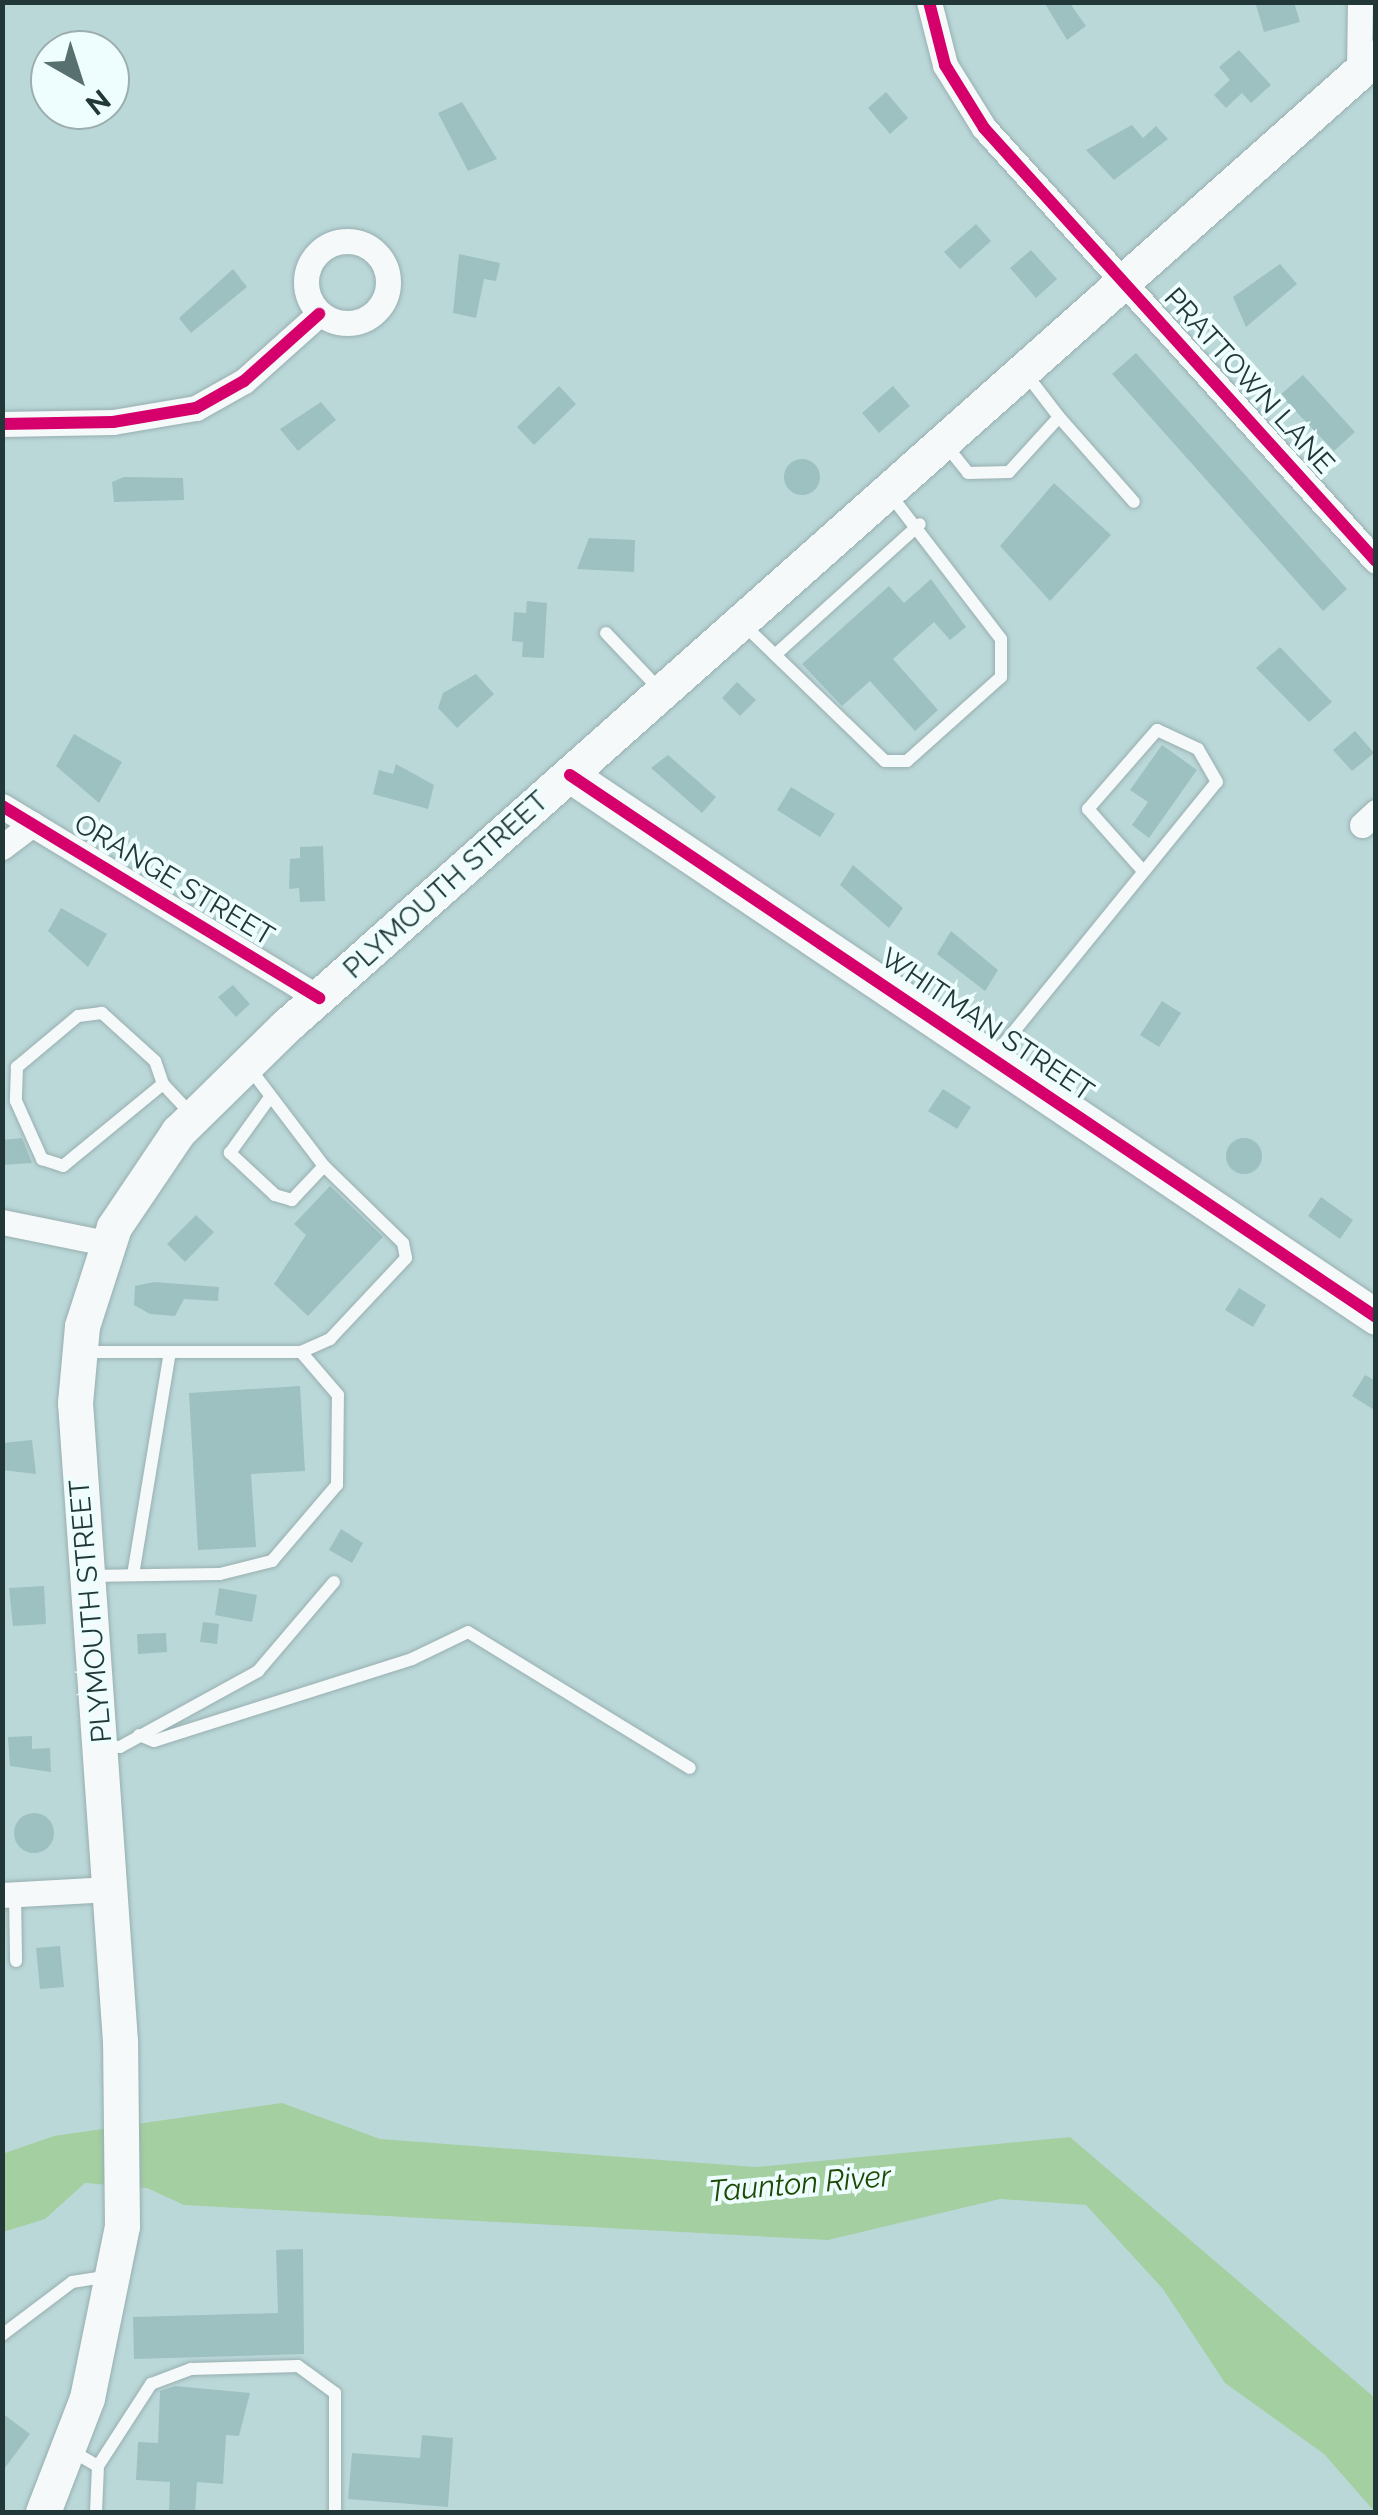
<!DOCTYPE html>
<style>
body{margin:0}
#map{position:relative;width:1378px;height:2515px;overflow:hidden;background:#bbd8d9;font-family:Raleway,sans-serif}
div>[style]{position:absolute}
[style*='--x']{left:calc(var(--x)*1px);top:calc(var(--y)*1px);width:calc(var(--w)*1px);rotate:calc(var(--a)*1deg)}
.water>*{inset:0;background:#a4cfa1}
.building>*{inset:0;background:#9dc0c1}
.round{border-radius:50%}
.roads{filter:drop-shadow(0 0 2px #98afb0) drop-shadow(0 0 2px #98afb0)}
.lane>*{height:12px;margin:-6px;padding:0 6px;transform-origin:6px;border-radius:6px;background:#f5f9f9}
.street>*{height:25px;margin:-12.5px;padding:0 12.5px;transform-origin:12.5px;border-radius:12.5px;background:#f5f9f9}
.street>.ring{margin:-12.5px;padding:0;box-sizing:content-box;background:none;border:25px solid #f5f9f9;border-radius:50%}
.secondary>*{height:35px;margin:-17.5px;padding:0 17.5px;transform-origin:17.5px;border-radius:17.5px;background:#f5f9f9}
.cycleway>*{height:12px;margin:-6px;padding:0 6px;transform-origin:6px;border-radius:6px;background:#d6006c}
span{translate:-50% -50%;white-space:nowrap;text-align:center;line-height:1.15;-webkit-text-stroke:8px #eefefe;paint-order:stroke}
.street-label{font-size:28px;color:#223838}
.water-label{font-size:30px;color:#1c4903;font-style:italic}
.frame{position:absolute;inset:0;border:5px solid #223838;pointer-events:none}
.north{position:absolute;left:30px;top:30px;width:100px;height:100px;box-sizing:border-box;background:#eefefe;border:2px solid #9cafaf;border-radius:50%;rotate:141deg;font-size:28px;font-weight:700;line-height:40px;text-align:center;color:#223838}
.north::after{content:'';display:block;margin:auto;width:35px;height:45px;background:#587070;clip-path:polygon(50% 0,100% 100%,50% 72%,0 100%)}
</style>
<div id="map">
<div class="water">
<div style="clip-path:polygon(282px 2103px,380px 2139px,756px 2167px,1070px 2137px,1375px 2398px,1375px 2512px,1324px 2454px,1225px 2383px,1163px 2289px,1086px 2205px,1000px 2199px,828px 2240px,184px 2205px,147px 2188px,85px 2183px,45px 2219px,3px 2232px,2px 2154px,54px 2136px)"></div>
</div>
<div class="building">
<div style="clip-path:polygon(1044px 2px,1069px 2px,1086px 26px,1067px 40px)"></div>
<div style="clip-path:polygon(1294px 2px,1300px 22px,1264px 32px,1256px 5px)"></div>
<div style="clip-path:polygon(1239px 50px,1271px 85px,1251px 103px,1242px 93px,1226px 108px,1214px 95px,1230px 80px,1219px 67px)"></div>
<div style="clip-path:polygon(886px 92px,908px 118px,890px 134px,868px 108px)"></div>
<div style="clip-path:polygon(462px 102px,497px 159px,468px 171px,438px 113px)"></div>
<div style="clip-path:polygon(1132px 125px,1143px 138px,1156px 126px,1168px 139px,1114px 180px,1086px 150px)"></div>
<div style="clip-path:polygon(976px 224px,991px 241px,960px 269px,944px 252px)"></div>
<div style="clip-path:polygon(1031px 250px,1057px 279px,1036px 298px,1010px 268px)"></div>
<div style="clip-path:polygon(459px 254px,500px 263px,496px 281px,484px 279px,476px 318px,453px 313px)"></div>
<div style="clip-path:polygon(1280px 264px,1297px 284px,1246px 327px,1233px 297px)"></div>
<div style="clip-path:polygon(233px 269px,247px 287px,191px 333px,179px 318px)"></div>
<div style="clip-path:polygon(1136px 353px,1347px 589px,1323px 611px,1112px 374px)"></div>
<div style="clip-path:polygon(1303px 375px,1355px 432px,1334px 451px,1280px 395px)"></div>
<div style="clip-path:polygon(559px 386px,576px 404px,534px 445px,517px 427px)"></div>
<div style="clip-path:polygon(893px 386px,910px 406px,879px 433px,862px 413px)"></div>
<div style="clip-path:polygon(321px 402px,336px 420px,298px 451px,280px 429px)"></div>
<div class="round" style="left:784px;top:459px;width:36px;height:36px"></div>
<div style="clip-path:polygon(124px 477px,183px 478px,184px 500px,114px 502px,112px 482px)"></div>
<div style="clip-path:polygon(1054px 483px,1111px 535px,1050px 601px,1000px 546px)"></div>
<div style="clip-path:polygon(589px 538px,635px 540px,634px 572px,577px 569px)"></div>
<div style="clip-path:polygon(931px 579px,966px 627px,950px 640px,934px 622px,893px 659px,938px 710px,915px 731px,870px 681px,842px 706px,802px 664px,889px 586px,904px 603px)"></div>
<div style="clip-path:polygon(527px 601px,547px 603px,544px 658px,522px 657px,523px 642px,512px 641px,514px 612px,526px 613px)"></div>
<div style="clip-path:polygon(1280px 647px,1332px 702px,1309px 722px,1256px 668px)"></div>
<div style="clip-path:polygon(476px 674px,494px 694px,457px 728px,438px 708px,443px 693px)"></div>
<div style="clip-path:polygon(737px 682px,756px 700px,740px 716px,722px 698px)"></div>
<div style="clip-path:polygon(1355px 731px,1374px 753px,1352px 771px,1333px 750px)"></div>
<div style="clip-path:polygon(74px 734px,122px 762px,99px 803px,56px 766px)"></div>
<div style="clip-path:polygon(1162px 745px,1197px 770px,1149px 838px,1132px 825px,1148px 802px,1130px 790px)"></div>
<div style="clip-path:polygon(668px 755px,716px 797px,702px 813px,651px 768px)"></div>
<div style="clip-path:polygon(396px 764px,434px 785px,428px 809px,373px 794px,379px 770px,393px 774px)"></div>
<div style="clip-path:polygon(791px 787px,835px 814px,820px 837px,777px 810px)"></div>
<div style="clip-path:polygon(323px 846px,325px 901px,300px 902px,299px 888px,289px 889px,290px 859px,300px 858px,300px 847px)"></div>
<div style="clip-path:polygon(853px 865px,903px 908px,889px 928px,840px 885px)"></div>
<div style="clip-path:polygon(61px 908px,107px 934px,88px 967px,48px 931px)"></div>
<div style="clip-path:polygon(951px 931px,998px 970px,985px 991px,937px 954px)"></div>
<div style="clip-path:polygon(233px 985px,250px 1004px,236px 1017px,218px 997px)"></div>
<div style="clip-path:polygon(1162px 1001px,1181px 1013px,1159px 1047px,1140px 1035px)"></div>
<div style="clip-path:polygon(943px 1089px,971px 1107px,957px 1129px,928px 1111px)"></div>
<div style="clip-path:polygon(22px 1138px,32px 1163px,2px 1165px,2px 1140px)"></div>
<div class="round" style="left:1226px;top:1138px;width:36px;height:36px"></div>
<div style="clip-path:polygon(330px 1186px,383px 1237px,308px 1316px,274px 1284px,306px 1235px,294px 1224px)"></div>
<div style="clip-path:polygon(1321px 1197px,1353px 1220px,1340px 1239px,1308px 1216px)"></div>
<div style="clip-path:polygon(196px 1215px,214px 1232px,185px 1262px,167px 1244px)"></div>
<div style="clip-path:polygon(154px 1282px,219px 1287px,218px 1301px,184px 1299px,175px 1316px,150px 1314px,134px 1305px,135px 1286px)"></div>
<div style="clip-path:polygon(1239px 1288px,1266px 1305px,1253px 1327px,1225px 1310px)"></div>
<div style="clip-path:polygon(1365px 1375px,1376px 1381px,1376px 1411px,1352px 1396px)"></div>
<div style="clip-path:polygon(300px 1386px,305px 1471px,251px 1474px,256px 1547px,198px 1550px,189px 1393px)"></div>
<div style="clip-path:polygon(32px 1440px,36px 1474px,2px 1470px,2px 1443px)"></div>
<div style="clip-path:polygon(341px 1529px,363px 1543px,352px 1563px,329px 1550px)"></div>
<div style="clip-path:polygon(44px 1586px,46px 1624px,13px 1626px,9px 1588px)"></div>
<div style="clip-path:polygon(219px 1588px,257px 1595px,252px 1622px,215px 1615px)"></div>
<div style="clip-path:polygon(203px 1622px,219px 1624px,217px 1644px,200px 1642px)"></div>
<div style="clip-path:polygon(166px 1633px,167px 1652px,138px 1654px,137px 1634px)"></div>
<div style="clip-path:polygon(32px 1736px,32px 1749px,50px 1748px,51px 1772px,10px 1766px,8px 1737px)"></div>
<div class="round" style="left:14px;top:1813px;width:40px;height:40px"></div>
<div style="clip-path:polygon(60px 1946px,64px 1987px,40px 1989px,36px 1948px)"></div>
<div style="clip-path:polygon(303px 2249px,304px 2354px,134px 2359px,133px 2317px,278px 2313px,276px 2250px)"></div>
<div style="clip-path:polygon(175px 2386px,250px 2393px,239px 2436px,226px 2435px,223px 2484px,197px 2482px,195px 2512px,169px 2512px,170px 2482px,136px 2480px,138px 2442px,158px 2443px,160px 2391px)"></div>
<div style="clip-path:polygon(2px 2413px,30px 2434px,2px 2472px)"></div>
<div style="clip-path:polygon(422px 2435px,453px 2438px,448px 2507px,348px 2499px,352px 2453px,420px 2458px)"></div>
</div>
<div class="roads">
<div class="lane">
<div style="--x:1059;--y:417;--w:113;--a:48.6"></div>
<div style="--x:944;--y:443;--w:38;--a:51"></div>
<div style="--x:968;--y:473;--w:41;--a:-1.4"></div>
<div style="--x:1009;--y:472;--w:74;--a:-47.7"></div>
<div style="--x:1059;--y:417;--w:54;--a:-127.5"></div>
<div style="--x:743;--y:624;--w:197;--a:44"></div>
<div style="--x:885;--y:761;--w:22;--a:0"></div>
<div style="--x:907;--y:761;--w:126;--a:-41.8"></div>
<div style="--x:1001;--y:677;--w:38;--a:-90"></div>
<div style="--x:1001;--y:639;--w:184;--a:-127.5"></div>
<div style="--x:606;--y:633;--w:79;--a:46.5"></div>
<div style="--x:775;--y:655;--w:195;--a:-42.1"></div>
<div style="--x:994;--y:1056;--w:353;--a:-50.9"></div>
<div style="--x:1217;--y:782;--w:38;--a:-120"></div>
<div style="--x:1198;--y:749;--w:45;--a:-155.1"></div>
<div style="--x:1157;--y:730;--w:105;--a:131.1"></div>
<div style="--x:1088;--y:809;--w:83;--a:48.4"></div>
<div style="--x:248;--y:1066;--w:126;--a:52.8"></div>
<div style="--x:324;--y:1166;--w:47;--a:133.3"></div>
<div style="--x:292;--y:1200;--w:18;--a:-164"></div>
<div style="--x:275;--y:1195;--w:62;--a:-137"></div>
<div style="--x:230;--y:1153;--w:65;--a:-54.4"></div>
<div style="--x:163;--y:1084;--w:24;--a:-109"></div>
<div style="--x:155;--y:1061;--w:72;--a:-137.8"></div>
<div style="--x:102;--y:1013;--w:24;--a:173"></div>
<div style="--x:78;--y:1016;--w:80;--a:140.1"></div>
<div style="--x:17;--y:1067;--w:34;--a:92"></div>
<div style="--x:16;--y:1101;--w:64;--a:65.9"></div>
<div style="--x:42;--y:1159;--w:22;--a:18"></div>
<div style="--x:63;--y:1166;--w:129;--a:-39.4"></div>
<div style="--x:163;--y:1084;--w:42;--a:46.9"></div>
<div style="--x:83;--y:1352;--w:218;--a:0"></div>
<div style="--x:301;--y:1352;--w:32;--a:-24"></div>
<div style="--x:330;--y:1339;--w:111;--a:-46.8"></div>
<div style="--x:406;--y:1258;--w:15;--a:-101"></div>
<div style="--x:403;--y:1243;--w:110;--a:-135.7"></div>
<div style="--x:133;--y:1575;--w:226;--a:-80.6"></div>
<div style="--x:88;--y:1576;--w:132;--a:-0.9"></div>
<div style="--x:220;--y:1574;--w:54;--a:-14"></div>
<div style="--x:272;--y:1561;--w:100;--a:-49.5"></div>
<div style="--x:337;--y:1485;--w:90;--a:-89.4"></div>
<div style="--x:338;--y:1395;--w:57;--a:-130.7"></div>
<div style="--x:139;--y:1735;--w:16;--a:22"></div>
<div style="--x:154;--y:1741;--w:271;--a:-17.6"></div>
<div style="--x:412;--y:1659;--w:62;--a:-25.7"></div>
<div style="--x:468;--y:1632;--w:260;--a:31.5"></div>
<div style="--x:103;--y:1747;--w:17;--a:0"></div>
<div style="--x:120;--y:1747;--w:158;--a:-28.8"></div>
<div style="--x:258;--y:1671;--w:117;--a:-49.5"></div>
<div style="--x:15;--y:1894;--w:67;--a:89.1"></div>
<div style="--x:2;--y:2335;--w:88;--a:-37.1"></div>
<div style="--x:72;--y:2282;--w:36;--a:-9"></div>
<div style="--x:70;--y:2450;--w:32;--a:30"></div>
<div style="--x:98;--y:2466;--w:46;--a:92.5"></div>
<div style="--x:98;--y:2466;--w:98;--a:-57.1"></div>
<div style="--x:151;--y:2384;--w:43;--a:-20.6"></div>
<div style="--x:191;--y:2369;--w:107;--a:-1.6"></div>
<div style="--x:298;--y:2366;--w:46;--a:36.1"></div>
<div style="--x:335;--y:2393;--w:119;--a:90"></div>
</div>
<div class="street">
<div style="--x:929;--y:2;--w:65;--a:75.7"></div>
<div style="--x:945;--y:65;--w:74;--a:58.2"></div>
<div style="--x:984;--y:128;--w:584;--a:47.85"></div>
<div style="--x:1359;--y:72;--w:70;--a:-89.2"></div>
<div class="ring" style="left:306px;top:241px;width:57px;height:57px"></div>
<div style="--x:2;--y:424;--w:111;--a:-1"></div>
<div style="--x:113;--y:422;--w:84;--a:-9.6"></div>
<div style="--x:196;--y:408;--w:55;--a:-29.4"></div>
<div style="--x:244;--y:381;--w:101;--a:-41.8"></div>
<div style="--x:2;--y:806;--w:371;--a:31.2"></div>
<div style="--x:1362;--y:825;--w:19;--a:-43"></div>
<div style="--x:2;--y:847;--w:38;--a:-37"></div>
<div style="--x:2;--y:1222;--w:106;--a:11.4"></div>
<div style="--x:2;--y:1895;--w:108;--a:-3.2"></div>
</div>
<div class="secondary">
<div style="--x:570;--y:775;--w:971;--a:33.92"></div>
<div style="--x:43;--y:2512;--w:122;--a:-68.9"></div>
<div style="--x:87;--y:2398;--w:176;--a:-78.5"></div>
<div style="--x:122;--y:2226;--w:185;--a:-90.6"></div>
<div style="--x:120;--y:2041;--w:640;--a:-94.03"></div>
<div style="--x:75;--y:1403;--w:77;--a:-84.8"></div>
<div style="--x:82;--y:1326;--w:104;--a:-72.1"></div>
<div style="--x:114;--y:1227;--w:115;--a:-56"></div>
<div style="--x:178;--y:1132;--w:151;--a:-44.5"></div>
<div style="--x:286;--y:1026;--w:1458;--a:-41.64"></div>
</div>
</div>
<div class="cycleway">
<div style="--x:929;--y:2;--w:65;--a:75.7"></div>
<div style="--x:945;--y:65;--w:74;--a:58.2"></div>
<div style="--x:984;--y:128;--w:584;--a:47.85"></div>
<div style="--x:2;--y:424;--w:111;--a:-1"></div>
<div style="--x:113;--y:422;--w:84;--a:-9.6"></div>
<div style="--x:196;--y:408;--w:55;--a:-29.4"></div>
<div style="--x:244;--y:381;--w:101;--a:-41.8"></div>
<div style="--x:570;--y:775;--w:971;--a:33.92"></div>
<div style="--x:2;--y:806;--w:371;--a:31.2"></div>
</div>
<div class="street-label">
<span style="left:1249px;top:381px;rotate:48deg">PRATTOWN LANE</span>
<span style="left:174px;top:880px;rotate:31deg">ORANGE STREET</span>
<span style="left:446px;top:885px;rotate:-42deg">PLYMOUTH STREET</span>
<span style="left:987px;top:1025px;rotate:34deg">WHITMAN STREET</span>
<span style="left:91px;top:1611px;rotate:-95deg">PLYMOUTH STREET</span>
</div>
<div class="water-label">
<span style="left:800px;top:2184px;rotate:-5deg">Taunton River</span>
</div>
<div class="frame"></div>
<div class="north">N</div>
</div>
